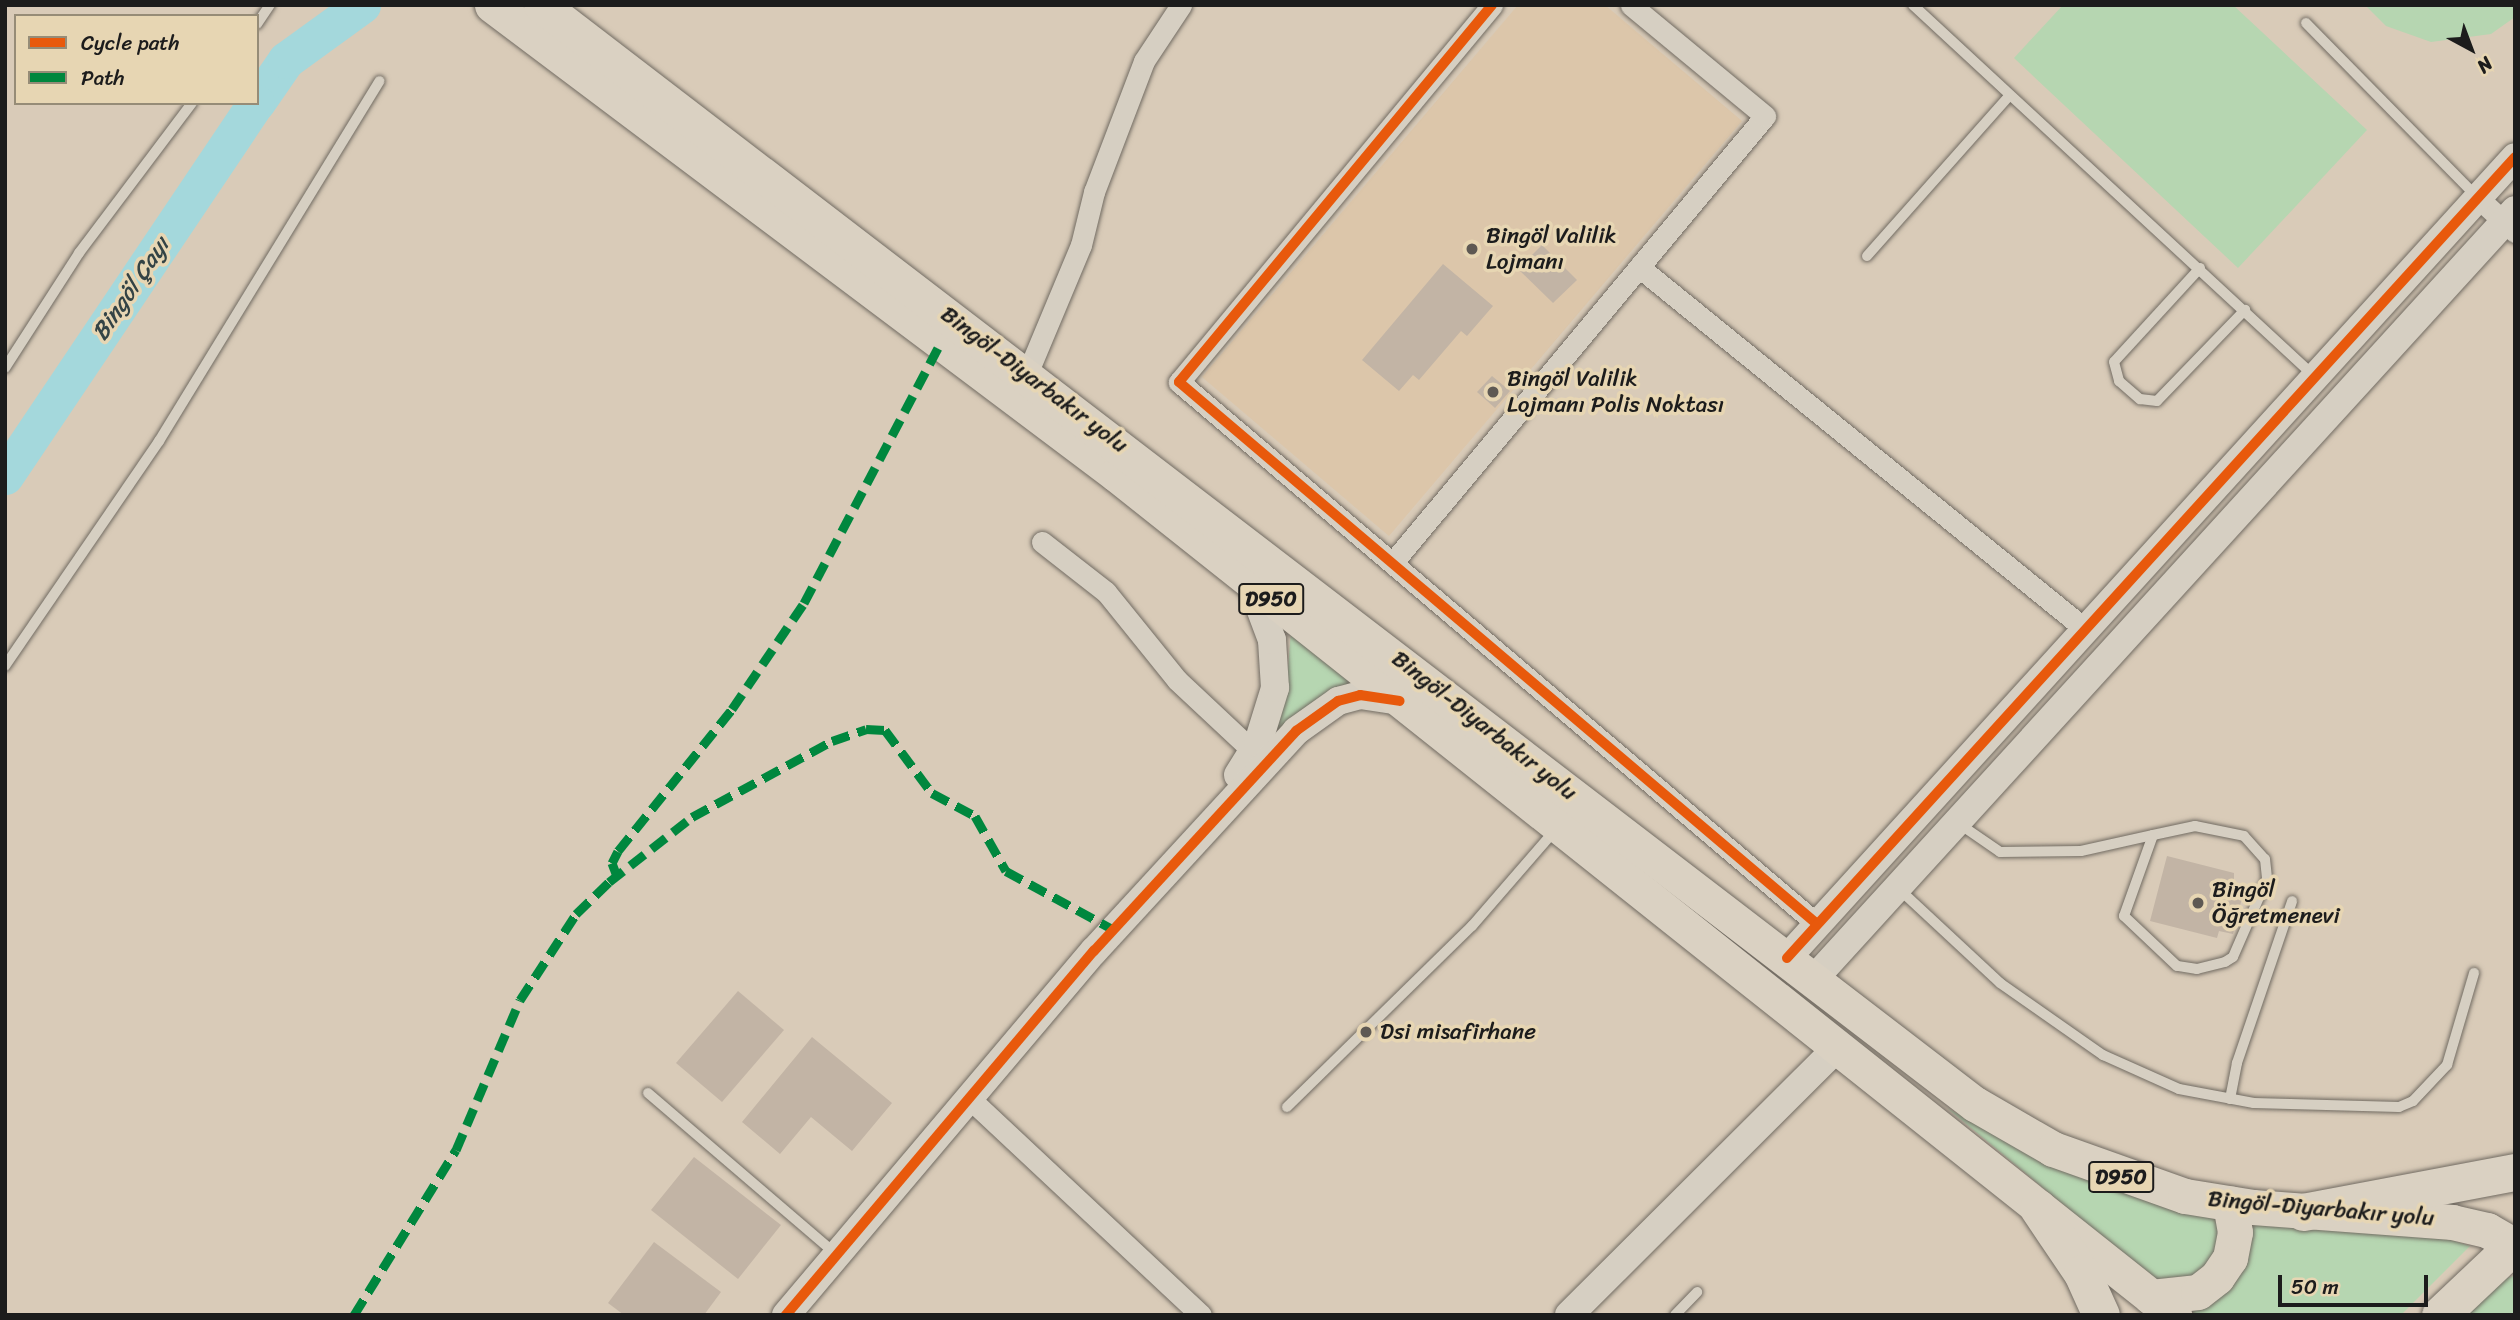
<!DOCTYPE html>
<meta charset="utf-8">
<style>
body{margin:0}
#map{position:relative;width:2520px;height:1320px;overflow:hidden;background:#d9cbb8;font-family:Sriracha,sans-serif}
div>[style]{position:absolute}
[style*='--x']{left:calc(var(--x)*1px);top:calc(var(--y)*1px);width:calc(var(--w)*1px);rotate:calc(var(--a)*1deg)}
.built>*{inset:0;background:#dcc6aa}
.green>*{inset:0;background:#b6d6b1}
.river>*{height:37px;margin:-18.5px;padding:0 18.5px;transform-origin:18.5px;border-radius:18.5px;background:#a4d8dc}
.building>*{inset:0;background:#c2b4a5}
.roads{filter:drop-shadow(0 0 2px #716b62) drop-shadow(0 0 2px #716b62)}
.service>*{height:10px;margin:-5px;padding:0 5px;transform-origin:5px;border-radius:5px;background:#d6cfc2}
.minor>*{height:21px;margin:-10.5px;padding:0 10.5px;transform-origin:10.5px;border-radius:10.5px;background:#d6cfc2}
.tertiary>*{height:28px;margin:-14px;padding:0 14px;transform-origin:14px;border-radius:14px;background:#d6cfc2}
.primary>*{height:35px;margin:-17.5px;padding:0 17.5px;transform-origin:17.5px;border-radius:17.5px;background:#dad1c2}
.trunk>*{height:37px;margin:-18.5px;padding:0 18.5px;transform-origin:18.5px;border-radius:18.5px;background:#dad1c2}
.quiet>*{height:9px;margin-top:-4.5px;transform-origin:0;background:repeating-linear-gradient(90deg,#00873e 0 18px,transparent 0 27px)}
.cycleway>*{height:10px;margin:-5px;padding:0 5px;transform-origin:5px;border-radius:5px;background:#e8590c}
.dots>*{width:19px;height:19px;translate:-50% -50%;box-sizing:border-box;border:4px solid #e7d6b3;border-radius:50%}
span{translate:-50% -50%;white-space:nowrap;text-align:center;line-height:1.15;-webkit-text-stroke:7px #e7d6b3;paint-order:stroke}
.shield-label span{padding:2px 5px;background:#e7d6b3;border:2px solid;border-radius:5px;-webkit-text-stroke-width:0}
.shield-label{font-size:21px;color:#1c1c1c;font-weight:700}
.poi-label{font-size:23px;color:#1c1c1c}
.left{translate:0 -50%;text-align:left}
.street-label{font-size:23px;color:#1c1c1c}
.water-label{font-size:24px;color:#334345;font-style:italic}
.frame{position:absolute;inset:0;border:7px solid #1c1c1c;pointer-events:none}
.legend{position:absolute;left:14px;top:14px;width:245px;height:91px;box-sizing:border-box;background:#e7d6b3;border:2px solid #968c77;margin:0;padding:9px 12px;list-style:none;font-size:21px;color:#1c1c1c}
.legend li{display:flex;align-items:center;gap:14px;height:35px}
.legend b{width:35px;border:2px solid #968c77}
.north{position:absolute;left:2436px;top:14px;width:70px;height:70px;-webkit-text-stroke:5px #e7d6b3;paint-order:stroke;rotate:139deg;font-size:19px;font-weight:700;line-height:28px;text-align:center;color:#1c1c1c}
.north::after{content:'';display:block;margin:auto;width:24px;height:32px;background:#1c1c1c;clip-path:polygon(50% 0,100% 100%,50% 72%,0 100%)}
.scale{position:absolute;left:2278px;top:1275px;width:150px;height:32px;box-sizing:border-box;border:4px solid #1c1c1c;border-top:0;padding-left:9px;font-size:21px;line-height:24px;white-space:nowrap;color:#1c1c1c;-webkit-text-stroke:5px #e7d6b3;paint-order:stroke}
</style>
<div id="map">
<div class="built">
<div style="clip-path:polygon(1518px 5px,1605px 5px,1742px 121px,1389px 536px,1202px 377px)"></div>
</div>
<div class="green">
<div style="clip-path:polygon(2063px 5px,2233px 5px,2367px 130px,2238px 268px,2014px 58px)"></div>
<div style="clip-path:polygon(2365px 5px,2515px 5px,2515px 17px,2491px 34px,2431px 42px,2386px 26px)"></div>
<div style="clip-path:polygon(1291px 631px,1360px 685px,1317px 699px,1273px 734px,1286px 693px)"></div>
<div style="clip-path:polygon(1947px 1108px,2063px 1170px,2162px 1205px,2442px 1237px,2470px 1246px,2401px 1315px,2196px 1315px)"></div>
<div style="clip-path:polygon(2515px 1276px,2515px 1315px,2462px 1315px,2500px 1279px)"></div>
</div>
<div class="river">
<div style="--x:257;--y:102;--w:51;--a:-55.4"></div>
<div style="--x:286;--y:60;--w:94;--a:-35.9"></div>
<div style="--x:5;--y:476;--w:450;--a:-56.1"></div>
</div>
<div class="building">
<div style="clip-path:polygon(1542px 245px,1577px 280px,1553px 303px,1518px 269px)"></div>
<div style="clip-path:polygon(1443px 264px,1493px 306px,1467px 336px,1461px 331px,1419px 380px,1413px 375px,1399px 391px,1362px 360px)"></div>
<div style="clip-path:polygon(1492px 376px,1510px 391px,1495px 408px,1477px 392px)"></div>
<div style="clip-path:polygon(2167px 856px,2234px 873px,2234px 883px,2245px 886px,2233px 934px,2219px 931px,2217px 938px,2150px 921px)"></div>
<div style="clip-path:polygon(738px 991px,784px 1030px,722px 1102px,676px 1063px)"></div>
<div style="clip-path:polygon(812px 1037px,892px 1103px,852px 1151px,811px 1117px,780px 1154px,742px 1122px)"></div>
<div style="clip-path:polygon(694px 1157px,781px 1225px,738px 1279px,651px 1210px)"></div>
<div style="clip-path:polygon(654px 1242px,721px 1292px,704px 1315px,624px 1315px,608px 1303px)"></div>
</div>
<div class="roads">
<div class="service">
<div style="--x:1913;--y:5;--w:546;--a:42.77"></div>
<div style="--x:2306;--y:23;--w:244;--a:45.5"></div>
<div style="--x:257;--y:24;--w:23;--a:-56"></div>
<div style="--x:1867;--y:256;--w:215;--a:-48.4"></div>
<div style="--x:2200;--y:268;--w:127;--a:132.5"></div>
<div style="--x:2114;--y:362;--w:20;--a:75"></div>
<div style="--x:2119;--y:381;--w:28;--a:41"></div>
<div style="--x:2140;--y:399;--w:17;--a:7"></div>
<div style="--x:2157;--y:401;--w:127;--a:-46"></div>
<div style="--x:5;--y:368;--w:137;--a:-57.2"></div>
<div style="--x:79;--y:253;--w:188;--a:-53"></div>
<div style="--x:5;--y:666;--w:273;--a:-55.6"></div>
<div style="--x:159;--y:441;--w:422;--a:-58.5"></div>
<div style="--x:1958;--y:823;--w:51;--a:34.6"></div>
<div style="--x:2000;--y:852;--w:81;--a:-0.7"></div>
<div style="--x:2081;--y:851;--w:74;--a:-12.5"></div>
<div style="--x:2153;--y:835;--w:43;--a:-12.1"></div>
<div style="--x:2195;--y:826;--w:50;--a:11.5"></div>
<div style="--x:2244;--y:836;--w:31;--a:48"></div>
<div style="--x:2265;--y:859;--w:20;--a:84"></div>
<div style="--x:2267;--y:879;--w:85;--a:113.6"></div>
<div style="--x:2233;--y:957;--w:9;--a:148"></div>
<div style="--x:2225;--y:962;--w:29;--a:166"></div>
<div style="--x:2197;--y:969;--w:20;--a:-171"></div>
<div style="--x:2177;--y:966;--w:73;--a:-136.7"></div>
<div style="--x:2124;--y:916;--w:86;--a:-70.3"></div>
<div style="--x:1899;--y:889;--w:138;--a:42.9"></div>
<div style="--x:2000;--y:983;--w:126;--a:35"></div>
<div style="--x:2103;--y:1055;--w:83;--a:24.1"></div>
<div style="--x:2179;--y:1089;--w:76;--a:10.6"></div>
<div style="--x:2254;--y:1103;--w:145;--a:1.6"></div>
<div style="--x:2399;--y:1107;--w:15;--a:-23"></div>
<div style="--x:2413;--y:1101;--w:50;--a:-46.6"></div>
<div style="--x:2447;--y:1065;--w:96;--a:-73.6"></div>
<div style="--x:648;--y:1093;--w:249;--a:40.6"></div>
<div style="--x:2230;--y:1099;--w:37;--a:-79"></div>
<div style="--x:2237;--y:1063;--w:171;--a:-71.2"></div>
<div style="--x:1287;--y:1107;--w:259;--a:-44.4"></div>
<div style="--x:1472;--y:926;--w:128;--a:-49.1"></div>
<div style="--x:1675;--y:1315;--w:32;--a:-46"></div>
</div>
<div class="minor">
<div style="--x:1492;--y:5;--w:490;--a:129.7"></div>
<div style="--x:1179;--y:382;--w:837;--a:40.35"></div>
<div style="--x:2477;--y:197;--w:52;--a:42.6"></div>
<div style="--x:1639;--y:267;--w:574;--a:39.06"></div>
<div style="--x:1027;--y:374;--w:140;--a:-67.3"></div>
<div style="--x:1081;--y:245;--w:55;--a:-76.2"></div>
<div style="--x:1094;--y:192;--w:140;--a:-69.1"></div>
<div style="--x:1144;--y:61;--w:67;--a:-56.5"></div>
<div style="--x:1042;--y:542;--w:81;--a:38"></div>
<div style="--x:1106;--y:592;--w:113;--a:51.1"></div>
<div style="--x:1177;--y:680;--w:104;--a:43.1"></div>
<div style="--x:1394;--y:561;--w:579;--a:-50.18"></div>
<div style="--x:1765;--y:116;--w:174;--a:-140.4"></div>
<div style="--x:968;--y:1097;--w:319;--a:43.1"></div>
</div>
<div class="tertiary">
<div style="--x:1238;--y:775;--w:38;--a:-58"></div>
<div style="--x:1258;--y:743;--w:58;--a:-72.8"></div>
<div style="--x:1275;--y:688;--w:48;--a:-93.6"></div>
<div style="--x:1272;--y:640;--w:60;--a:-110.6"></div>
<div style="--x:1787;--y:958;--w:1082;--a:-47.73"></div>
<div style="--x:1813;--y:980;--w:1042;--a:-47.64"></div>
<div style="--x:786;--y:1315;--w:477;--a:-49.8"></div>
<div style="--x:1094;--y:951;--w:299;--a:-47.4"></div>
<div style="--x:1296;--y:731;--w:52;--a:-35.5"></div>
<div style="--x:1338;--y:701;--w:23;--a:-15"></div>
<div style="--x:1360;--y:695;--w:40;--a:8.5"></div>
<div style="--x:1569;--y:1315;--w:378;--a:-44.9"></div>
</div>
<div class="primary">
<div style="--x:492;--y:5;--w:781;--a:36.93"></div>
<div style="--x:1116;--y:474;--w:1352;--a:38.48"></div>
<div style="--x:541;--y:5;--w:1807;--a:37.47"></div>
<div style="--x:1975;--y:1104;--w:90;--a:30"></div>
<div style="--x:2053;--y:1149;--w:140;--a:19.6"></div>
<div style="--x:2185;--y:1196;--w:69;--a:9.2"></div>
<div style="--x:2253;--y:1207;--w:200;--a:4.3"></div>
<div style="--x:2452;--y:1222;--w:36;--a:13"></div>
<div style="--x:2487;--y:1230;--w:32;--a:30"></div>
<div style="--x:2151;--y:1297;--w:47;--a:-6.1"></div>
<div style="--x:2198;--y:1292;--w:24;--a:-38"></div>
<div style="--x:2217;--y:1277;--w:23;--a:-56"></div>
<div style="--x:2230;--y:1258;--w:26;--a:-79"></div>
<div style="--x:2235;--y:1232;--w:29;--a:-100"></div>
</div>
<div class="trunk">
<div style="--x:2038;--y:1208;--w:78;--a:55.9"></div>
<div style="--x:2082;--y:1273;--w:46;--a:65.7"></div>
<div style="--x:2303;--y:1212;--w:216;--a:-10.7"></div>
<div style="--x:2440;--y:1315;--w:103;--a:-43.4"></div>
</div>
</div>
<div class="quiet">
<div style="--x:617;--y:876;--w:14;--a:-111"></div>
<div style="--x:612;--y:863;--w:13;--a:-63"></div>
<div style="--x:618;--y:851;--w:182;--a:-51.2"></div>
<div style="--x:732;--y:709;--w:128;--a:-55.8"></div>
<div style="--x:804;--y:603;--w:295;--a:-62.3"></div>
<div style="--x:354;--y:1315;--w:194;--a:-58.3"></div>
<div style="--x:456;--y:1150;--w:163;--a:-66.9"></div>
<div style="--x:520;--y:1000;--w:103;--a:-56.9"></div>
<div style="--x:576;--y:914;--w:46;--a:-44.1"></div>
<div style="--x:609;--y:882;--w:105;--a:-38.1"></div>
<div style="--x:692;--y:817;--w:159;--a:-28.5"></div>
<div style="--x:832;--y:741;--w:36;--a:-19"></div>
<div style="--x:866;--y:729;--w:19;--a:3"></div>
<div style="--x:885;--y:730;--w:79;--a:53.3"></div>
<div style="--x:932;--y:793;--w:49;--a:28.1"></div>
<div style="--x:975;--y:816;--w:63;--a:60.6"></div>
<div style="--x:1006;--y:871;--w:123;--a:28.6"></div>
</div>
<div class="cycleway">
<div style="--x:1492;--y:5;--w:490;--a:129.7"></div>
<div style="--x:1179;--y:382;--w:837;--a:40.35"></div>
<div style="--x:1787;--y:958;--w:1082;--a:-47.73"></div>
<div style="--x:786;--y:1315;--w:477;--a:-49.8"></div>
<div style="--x:1094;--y:951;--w:299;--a:-47.4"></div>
<div style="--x:1296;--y:731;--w:52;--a:-35.5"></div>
<div style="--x:1338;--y:701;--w:23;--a:-15"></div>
<div style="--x:1360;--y:695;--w:40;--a:8.5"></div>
</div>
<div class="dots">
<div style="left:1472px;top:249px;background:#5e5953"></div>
<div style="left:1493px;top:392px;background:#5e5953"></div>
<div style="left:2198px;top:903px;background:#5e5953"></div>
<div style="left:1366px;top:1032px;background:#5e5953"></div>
</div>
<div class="shield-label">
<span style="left:1271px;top:599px">D950</span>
<span style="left:2121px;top:1177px">D950</span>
</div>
<div class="poi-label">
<span class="left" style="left:1486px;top:249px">Bingöl Valilik<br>Lojmanı</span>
<span class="left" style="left:1507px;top:392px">Bingöl Valilik<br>Lojmanı Polis Noktası</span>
<span class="left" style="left:2212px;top:903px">Bingöl<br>Öğretmenevi</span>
<span class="left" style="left:1380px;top:1032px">Dsi misafirhane</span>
</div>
<div class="street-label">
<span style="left:1034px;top:380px;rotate:37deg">Bingöl-Diyarbakır yolu</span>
<span style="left:1484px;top:726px;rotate:38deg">Bingöl-Diyarbakır yolu</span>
<span style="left:2321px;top:1209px;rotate:5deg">Bingöl-Diyarbakır yolu</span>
</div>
<div class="water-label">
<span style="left:131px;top:289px;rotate:-56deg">Bingöl Çayı</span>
</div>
<div class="frame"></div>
<ul class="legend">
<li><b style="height:9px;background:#e8590c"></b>Cycle path</li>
<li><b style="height:9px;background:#00873e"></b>Path</li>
</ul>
<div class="north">N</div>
<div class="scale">50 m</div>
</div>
